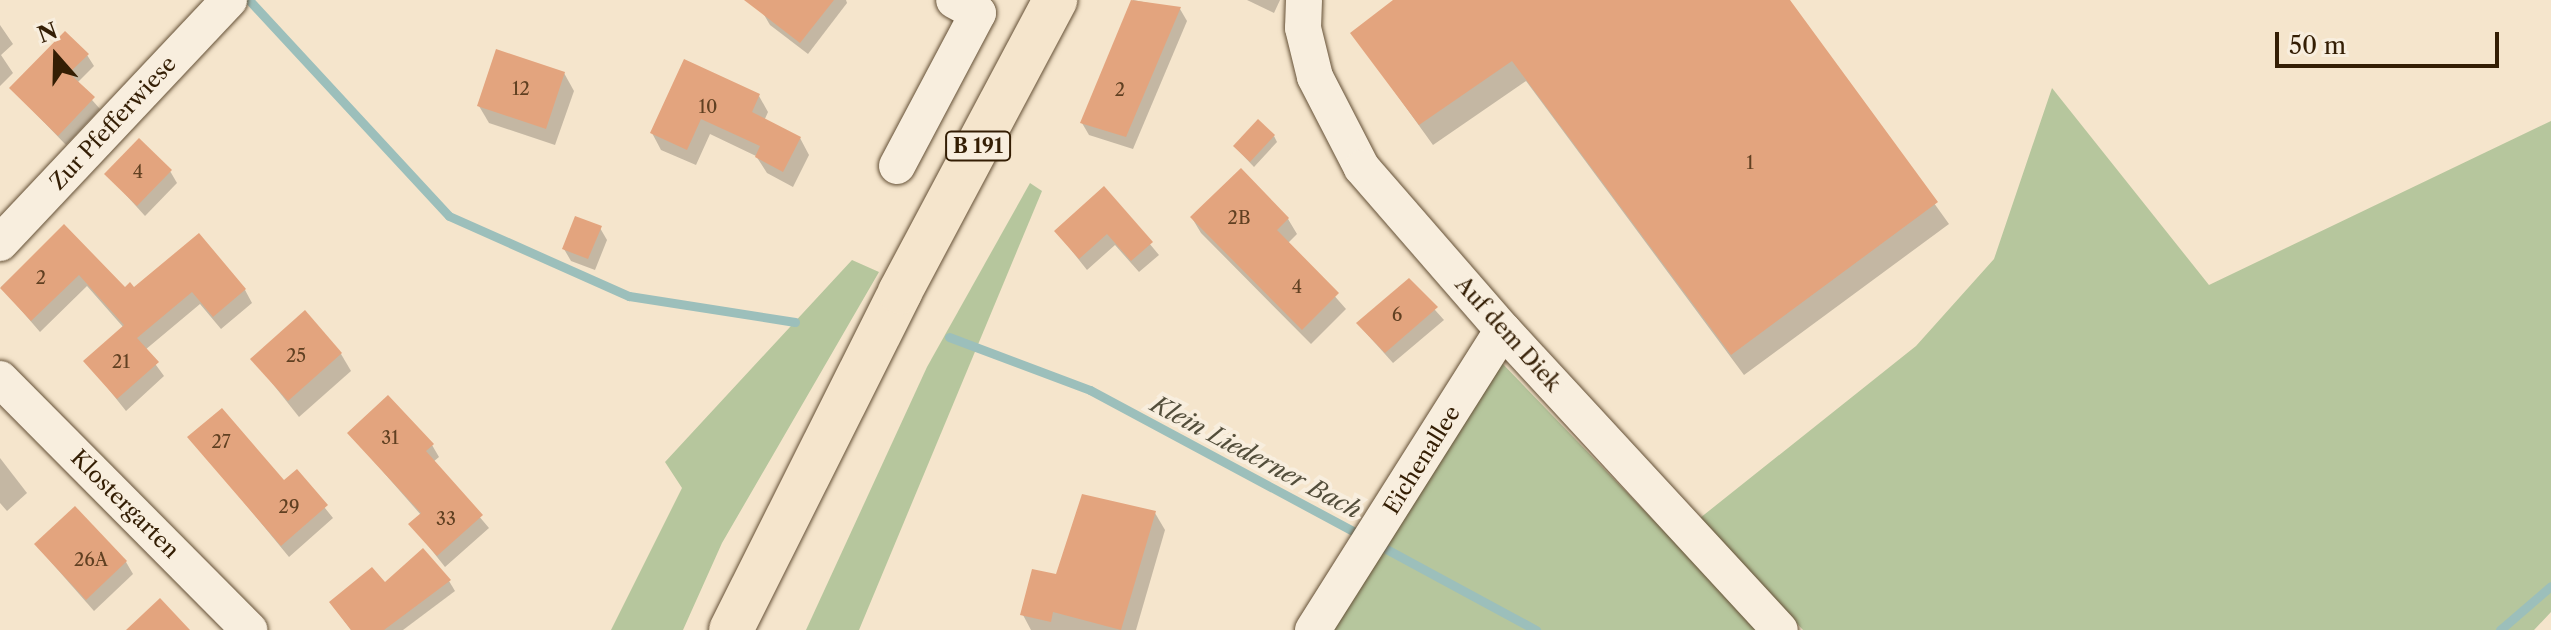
<!DOCTYPE html>
<style>
body{margin:0}
#map{position:relative;width:2551px;height:630px;overflow:hidden;background:#f5e5cc;font-family:"Libre Caslon Text",serif}
div>[style]{position:absolute}
[style*='--x']{left:calc(var(--x)*1px);top:calc(var(--y)*1px);width:calc(var(--w)*1px);rotate:calc(var(--a)*1deg)}
.green>*{inset:0;background:#b6c69d}
.shadow>*{inset:0;background:#0003}
.stream>*{height:9px;margin:-4.5px;padding:0 4.5px;transform-origin:4.5px;border-radius:4.5px;background:#9cbfbb}
.building>*{inset:0;background:#e3a47e}
.roads{filter:drop-shadow(0 0 2px #645036) drop-shadow(0 0 2px #645036)}
.street>*{height:36px;margin:-18px;padding:0 18px;transform-origin:18px;border-radius:18px;background:#f8eede}
.primary>*{height:44px;margin:-22px;padding:0 22px;transform-origin:22px;border-radius:22px;background:#f5e5cc}
span{translate:-50% -50%;white-space:nowrap;text-align:center;line-height:1.15;-webkit-text-stroke:8px #f8eede;paint-order:stroke}
.number-label{font-size:18px;color:#604022}
.number-label span{-webkit-text-stroke-width:0}
.shield-label span{padding:2px 6px;background:#f8eede;border:2px solid;border-radius:6px;-webkit-text-stroke-width:0}
.shield-label{font-size:20px;color:#341e04;font-weight:700}
.street-label{font-size:22px;color:#341e04}
.water-label{font-size:24px;color:#534e3b;font-style:italic}
.north{position:absolute;left:16px;top:16px;width:80px;height:80px;-webkit-text-stroke:6px #f8eede;paint-order:stroke;rotate:340deg;font-size:22px;font-weight:700;line-height:32px;text-align:center;color:#341e04}
.north::after{content:'';display:block;margin:auto;width:28px;height:36px;background:#341e04;clip-path:polygon(50% 0,100% 100%,50% 72%,0 100%)}
.scale{position:absolute;left:2275px;top:32px;width:224px;height:36px;box-sizing:border-box;border:4px solid #341e04;border-top:0;padding-left:10px;font-size:24px;line-height:28px;white-space:nowrap;color:#341e04;-webkit-text-stroke:6px #f8eede;paint-order:stroke}
</style>
<div id="map">
<div class="green">
<div style="clip-path:polygon(2052px 88px,2209px 285px,2551px 121px,2551px 612px,2534px 630px,1803px 630px,1700px 518px,1916px 346px,1994px 259px)"></div>
<div style="clip-path:polygon(1030px 183px,1042px 191px,859px 630px,806px 630px,927px 367px)"></div>
<div style="clip-path:polygon(852px 260px,879px 272px,722px 543px,683px 630px,611px 630px,682px 488px,665px 462px)"></div>
<div style="clip-path:polygon(1500px 361px,1718px 587px,1758px 630px,1329px 630px)"></div>
</div>
<div class="shadow">
<div style="clip-path:polygon(773px 0,846px 0,847px 3px,808px 54px,770px 25px,763px 13px)"></div>
<div style="clip-path:polygon(1133px 0,1180px 9px,1187px 21px,1133px 149px,1089px 135px,1082px 123px)"></div>
<div style="clip-path:polygon(1247px 0,1280px 0,1274px 13px)"></div>
<div style="clip-path:polygon(1397px 0,1788px 0,1949px 224px,1744px 375px,1526px 81px,1433px 145px,1353px 34px)"></div>
<div style="clip-path:polygon(0 25px,13px 44px,1px 55px,13px 73px,0 86px)"></div>
<div style="clip-path:polygon(87px 55px,94px 66px,77px 83px,100px 109px,66px 145px,11px 88px)"></div>
<div style="clip-path:polygon(564px 73px,574px 91px,555px 145px,489px 123px,479px 106px)"></div>
<div style="clip-path:polygon(759px 96px,768px 112px,764px 121px,800px 138px,809px 155px,793px 187px,767px 173px,756px 156px,710px 134px,696px 165px,661px 150px,652px 133px)"></div>
<div style="clip-path:polygon(1274px 136px,1277px 142px,1254px 167px,1235px 147px)"></div>
<div style="clip-path:polygon(170px 171px,177px 183px,145px 216px,107px 174px)"></div>
<div style="clip-path:polygon(1241px 171px,1288px 219px,1297px 234px,1288px 243px,1346px 309px,1311px 344px,1201px 233px,1192px 218px)"></div>
<div style="clip-path:polygon(1104px 189px,1159px 255px,1139px 272px,1115px 245px,1087px 270px,1056px 231px)"></div>
<div style="clip-path:polygon(64px 227px,125px 290px,245px 290px,252px 303px,221px 329px,200px 304px,145px 350px,164px 376px,126px 411px,86px 361px,124px 328px,87px 286px,40px 332px,1px 287px)"></div>
<div style="clip-path:polygon(600px 228px,607px 240px,595px 270px,571px 261px,564px 249px)"></div>
<div style="clip-path:polygon(1409px 281px,1444px 320px,1393px 363px,1358px 324px)"></div>
<div style="clip-path:polygon(341px 354px,351px 371px,299px 417px,253px 359px)"></div>
<div style="clip-path:polygon(349px 433px,432px 445px,439px 457px,433px 462px,489px 528px,445px 567px,411px 524px,421px 515px)"></div>
<div style="clip-path:polygon(190px 437px,284px 483px,296px 472px,333px 518px,289px 557px)"></div>
<div style="clip-path:polygon(0 458px,27px 493px,7px 511px,0 503px)"></div>
<div style="clip-path:polygon(1155px 513px,1165px 530px,1136px 630px,1031px 630px,1023px 615px,1058px 576px)"></div>
<div style="clip-path:polygon(36px 545px,126px 562px,133px 574px,94px 611px)"></div>
<div style="clip-path:polygon(449px 581px,455px 591px,403px 630px,351px 630px,331px 603px,384px 585px)"></div>
</div>
<div class="stream">
<div style="--x:249;--y:0;--w:294;--a:47.2"></div>
<div style="--x:449;--y:216;--w:197;--a:24"></div>
<div style="--x:629;--y:296;--w:168;--a:8.9"></div>
<div style="--x:949;--y:337;--w:151;--a:20.6"></div>
<div style="--x:1090;--y:390;--w:311;--a:28.2"></div>
<div style="--x:1377;--y:544;--w:181;--a:28.4"></div>
<div style="--x:2500;--y:630;--w:67;--a:-40.8"></div>
</div>
<div class="building">
<div style="clip-path:polygon(744px 0,834px 0,800px 43px)"></div>
<div style="clip-path:polygon(1131px 0,1181px 7px,1126px 137px,1080px 123px)"></div>
<div style="clip-path:polygon(1393px 0,1790px 0,1938px 202px,1731px 355px,1512px 61px,1419px 125px,1350px 33px)"></div>
<div style="clip-path:polygon(65px 31px,89px 54px,69px 73px,95px 97px,58px 136px,9px 88px)"></div>
<div style="clip-path:polygon(496px 49px,565px 72px,546px 129px,477px 106px)"></div>
<div style="clip-path:polygon(684px 59px,760px 94px,752px 112px,801px 137px,783px 172px,755px 157px,760px 146px,701px 119px,687px 150px,650px 133px)"></div>
<div style="clip-path:polygon(1258px 119px,1275px 135px,1250px 162px,1233px 146px)"></div>
<div style="clip-path:polygon(139px 138px,172px 170px,137px 206px,104px 174px)"></div>
<div style="clip-path:polygon(1241px 168px,1289px 218px,1277px 230px,1339px 293px,1302px 330px,1190px 217px)"></div>
<div style="clip-path:polygon(1104px 186px,1153px 242px,1131px 261px,1107px 234px,1079px 259px,1054px 231px)"></div>
<div style="clip-path:polygon(575px 216px,602px 226px,588px 259px,562px 249px)"></div>
<div style="clip-path:polygon(64px 224px,125px 287px,130px 282px,134px 287px,199px 233px,246px 289px,213px 317px,192px 292px,137px 338px,159px 362px,117px 399px,83px 361px,124px 325px,79px 275px,31px 321px,0 288px)"></div>
<div style="clip-path:polygon(1409px 278px,1438px 307px,1385px 353px,1356px 323px)"></div>
<div style="clip-path:polygon(305px 310px,342px 353px,288px 401px,250px 359px)"></div>
<div style="clip-path:polygon(388px 395px,434px 444px,426px 451px,483px 515px,437px 556px,408px 524px,421px 513px,347px 433px)"></div>
<div style="clip-path:polygon(222px 408px,284px 480px,297px 469px,328px 505px,281px 546px,187px 437px)"></div>
<div style="clip-path:polygon(1082px 494px,1156px 511px,1121px 630px,1053px 612px,1051px 622px,1020px 615px,1032px 569px,1056px 574px)"></div>
<div style="clip-path:polygon(75px 506px,127px 561px,86px 600px,34px 544px)"></div>
<div style="clip-path:polygon(423px 548px,451px 580px,384px 630px,351px 630px,329px 602px,372px 567px,385px 582px)"></div>
<div style="clip-path:polygon(160px 598px,190px 630px,126px 630px)"></div>
</div>
<div class="roads">
<div class="street">
<div style="--x:1304;--y:0;--w:28;--a:92"></div>
<div style="--x:1303;--y:28;--w:50;--a:76.2"></div>
<div style="--x:1315;--y:77;--w:102;--a:62.7"></div>
<div style="--x:1362;--y:168;--w:215;--a:49"></div>
<div style="--x:1503;--y:330;--w:408;--a:47.3"></div>
<div style="--x:897;--y:166;--w:173;--a:-62.1"></div>
<div style="--x:978;--y:13;--w:27;--a:-152"></div>
<div style="--x:0;--y:243;--w:334;--a:-46.7"></div>
<div style="--x:0;--y:379;--w:354;--a:45.2"></div>
<div style="--x:1313;--y:630;--w:355;--a:-57.7"></div>
</div>
<div class="primary">
<div style="--x:731;--y:630;--w:378;--a:-63.4"></div>
<div style="--x:900;--y:292;--w:331;--a:-62"></div>
</div>
</div>
<div class="number-label">
<span style="left:521px;top:89px">12</span>
<span style="left:1120px;top:90px">2</span>
<span style="left:708px;top:107px">10</span>
<span style="left:1750px;top:163px">1</span>
<span style="left:138px;top:172px">4</span>
<span style="left:1239px;top:218px">2B</span>
<span style="left:41px;top:278px">2</span>
<span style="left:1297px;top:287px">4</span>
<span style="left:1397px;top:315px">6</span>
<span style="left:296px;top:356px">25</span>
<span style="left:121px;top:362px">21</span>
<span style="left:390px;top:438px">31</span>
<span style="left:221px;top:442px">27</span>
<span style="left:289px;top:507px">29</span>
<span style="left:446px;top:519px">33</span>
<span style="left:91px;top:560px">26A</span>
</div>
<div class="shield-label">
<span style="left:978px;top:146px">B 191</span>
</div>
<div class="street-label">
<span style="left:113px;top:123px;rotate:-47deg">Zur Pfefferwiese</span>
<span style="left:1508px;top:334px;rotate:48deg">Auf dem Diek</span>
<span style="left:1422px;top:460px;rotate:-58deg">Eichenallee</span>
<span style="left:125px;top:504px;rotate:45deg">Klostergarten</span>
</div>
<div class="water-label">
<span style="left:1256px;top:457px;rotate:28deg">Klein Liederner Bach</span>
</div>
<div class="north">N</div>
<div class="scale">50 m</div>
</div>
